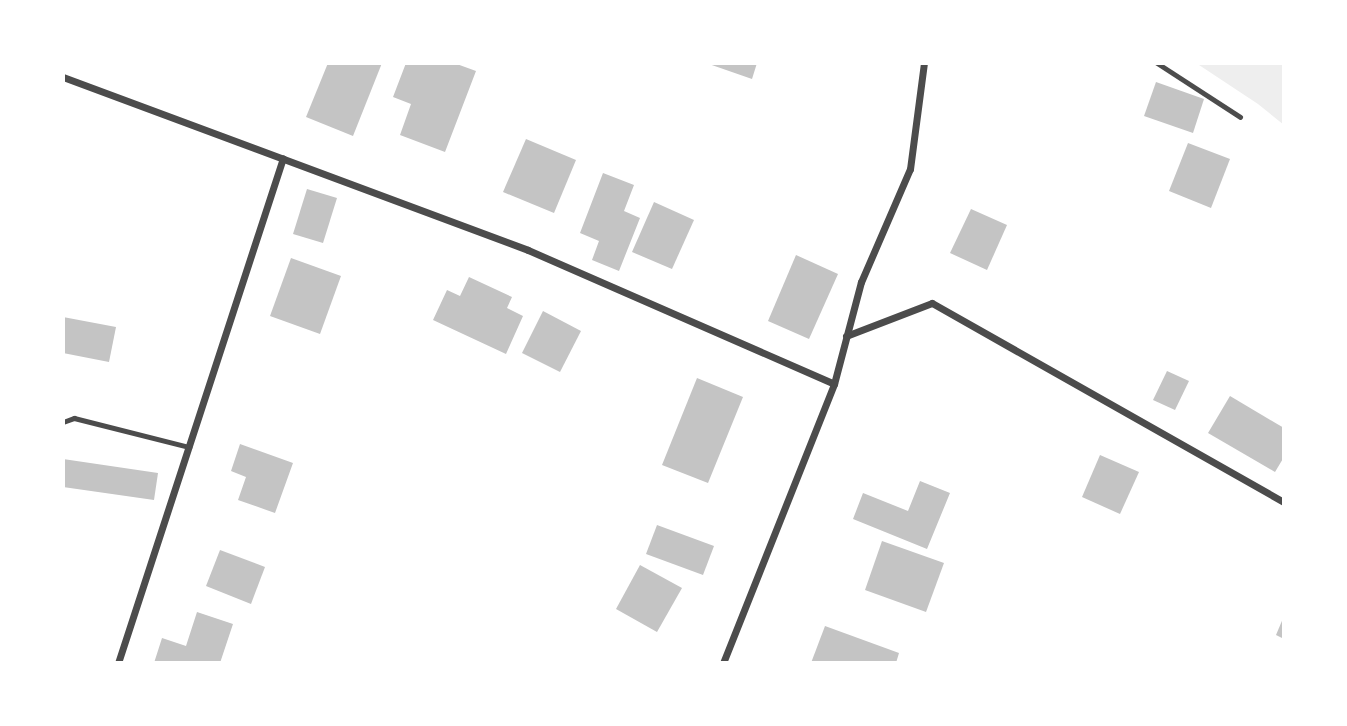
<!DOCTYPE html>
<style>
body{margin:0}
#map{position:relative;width:1347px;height:726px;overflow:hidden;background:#fff;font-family:"IBM Plex Sans",sans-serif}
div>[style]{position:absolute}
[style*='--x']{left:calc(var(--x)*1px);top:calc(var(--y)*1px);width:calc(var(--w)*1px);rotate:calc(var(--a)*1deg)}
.green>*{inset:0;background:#eee}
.building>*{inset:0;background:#c4c4c4}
.service>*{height:5px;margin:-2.5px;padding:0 2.5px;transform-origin:2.5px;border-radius:2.5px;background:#4c4c4c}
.minor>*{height:7px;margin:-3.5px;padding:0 3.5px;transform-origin:3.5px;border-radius:3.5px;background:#4c4c4c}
span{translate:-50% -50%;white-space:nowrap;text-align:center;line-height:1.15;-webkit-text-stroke:6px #fff;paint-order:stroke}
.frame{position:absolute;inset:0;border:65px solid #fff;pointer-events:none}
</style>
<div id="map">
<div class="green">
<div style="clip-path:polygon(1196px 63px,1284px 63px,1284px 125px,1258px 104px)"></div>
</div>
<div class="building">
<div style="clip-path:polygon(328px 63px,382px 63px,353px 136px,306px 117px)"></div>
<div style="clip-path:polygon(406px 63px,454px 63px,476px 71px,445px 152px,400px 135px,411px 104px,393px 97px)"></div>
<div style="clip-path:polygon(706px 63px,757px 63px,752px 79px)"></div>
<div style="clip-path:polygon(1156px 82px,1204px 99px,1193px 133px,1144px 116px)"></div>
<div style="clip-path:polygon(526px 139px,576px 160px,554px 213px,503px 192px)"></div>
<div style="clip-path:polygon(1188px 143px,1230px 159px,1211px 208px,1169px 191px)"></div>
<div style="clip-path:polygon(603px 173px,634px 185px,624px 211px,640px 218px,619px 271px,592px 260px,599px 241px,580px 233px)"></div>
<div style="clip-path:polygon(307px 189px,337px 198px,323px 243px,293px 234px)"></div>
<div style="clip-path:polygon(654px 202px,694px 220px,672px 269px,632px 252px)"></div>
<div style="clip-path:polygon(971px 209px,1007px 225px,987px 270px,950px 253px)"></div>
<div style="clip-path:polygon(796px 255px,838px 274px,809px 339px,768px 321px)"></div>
<div style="clip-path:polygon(291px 258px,341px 276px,320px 334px,270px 316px)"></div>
<div style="clip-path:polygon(469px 277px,512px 297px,507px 308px,523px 316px,506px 354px,433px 320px,447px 290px,460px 296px)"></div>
<div style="clip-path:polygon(543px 311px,581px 331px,560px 372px,522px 353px)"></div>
<div style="clip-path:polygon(63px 317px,116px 327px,109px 362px,63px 353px)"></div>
<div style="clip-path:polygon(1167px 371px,1189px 381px,1175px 410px,1153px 400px)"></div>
<div style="clip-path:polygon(697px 378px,743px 397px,708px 483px,662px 465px)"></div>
<div style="clip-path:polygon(1230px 396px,1284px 428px,1284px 457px,1275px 472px,1208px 433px)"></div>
<div style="clip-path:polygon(240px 444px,293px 463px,275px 513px,238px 500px,246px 477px,231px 471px)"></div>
<div style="clip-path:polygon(1100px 455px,1139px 472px,1120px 514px,1082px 497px)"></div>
<div style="clip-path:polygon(63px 459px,158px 473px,154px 500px,63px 487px)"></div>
<div style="clip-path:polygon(920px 481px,950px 493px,927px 549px,853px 519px,863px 493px,908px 511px)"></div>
<div style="clip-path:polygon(657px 525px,714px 546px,703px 575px,646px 554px)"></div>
<div style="clip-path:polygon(882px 541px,944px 563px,926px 612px,865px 590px)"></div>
<div style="clip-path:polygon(220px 550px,265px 567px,251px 604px,206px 586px)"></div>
<div style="clip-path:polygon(640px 565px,682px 588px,657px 632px,616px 609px)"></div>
<div style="clip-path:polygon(197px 612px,233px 624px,220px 663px,154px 663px,162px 638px,186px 646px)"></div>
<div style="clip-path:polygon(1284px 616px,1284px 639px,1276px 635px)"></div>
<div style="clip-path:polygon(825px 626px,899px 653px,896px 663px,811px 663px)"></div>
</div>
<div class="service">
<div style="--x:1157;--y:63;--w:99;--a:33"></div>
<div style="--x:63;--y:422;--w:12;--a:-20"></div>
<div style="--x:74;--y:418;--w:119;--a:14.2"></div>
</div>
<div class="minor">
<div style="--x:63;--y:77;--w:496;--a:20.4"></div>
<div style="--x:528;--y:250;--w:334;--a:23.6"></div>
<div style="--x:846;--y:336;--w:92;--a:-21"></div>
<div style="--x:932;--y:303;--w:404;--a:29.5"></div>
<div style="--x:118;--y:663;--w:531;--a:-71.91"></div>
<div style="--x:723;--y:663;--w:300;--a:-68.3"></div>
<div style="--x:834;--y:384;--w:106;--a:-75.2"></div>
<div style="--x:861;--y:282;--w:123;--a:-66.6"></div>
<div style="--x:910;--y:169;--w:107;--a:-82.5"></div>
</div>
<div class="frame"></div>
</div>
